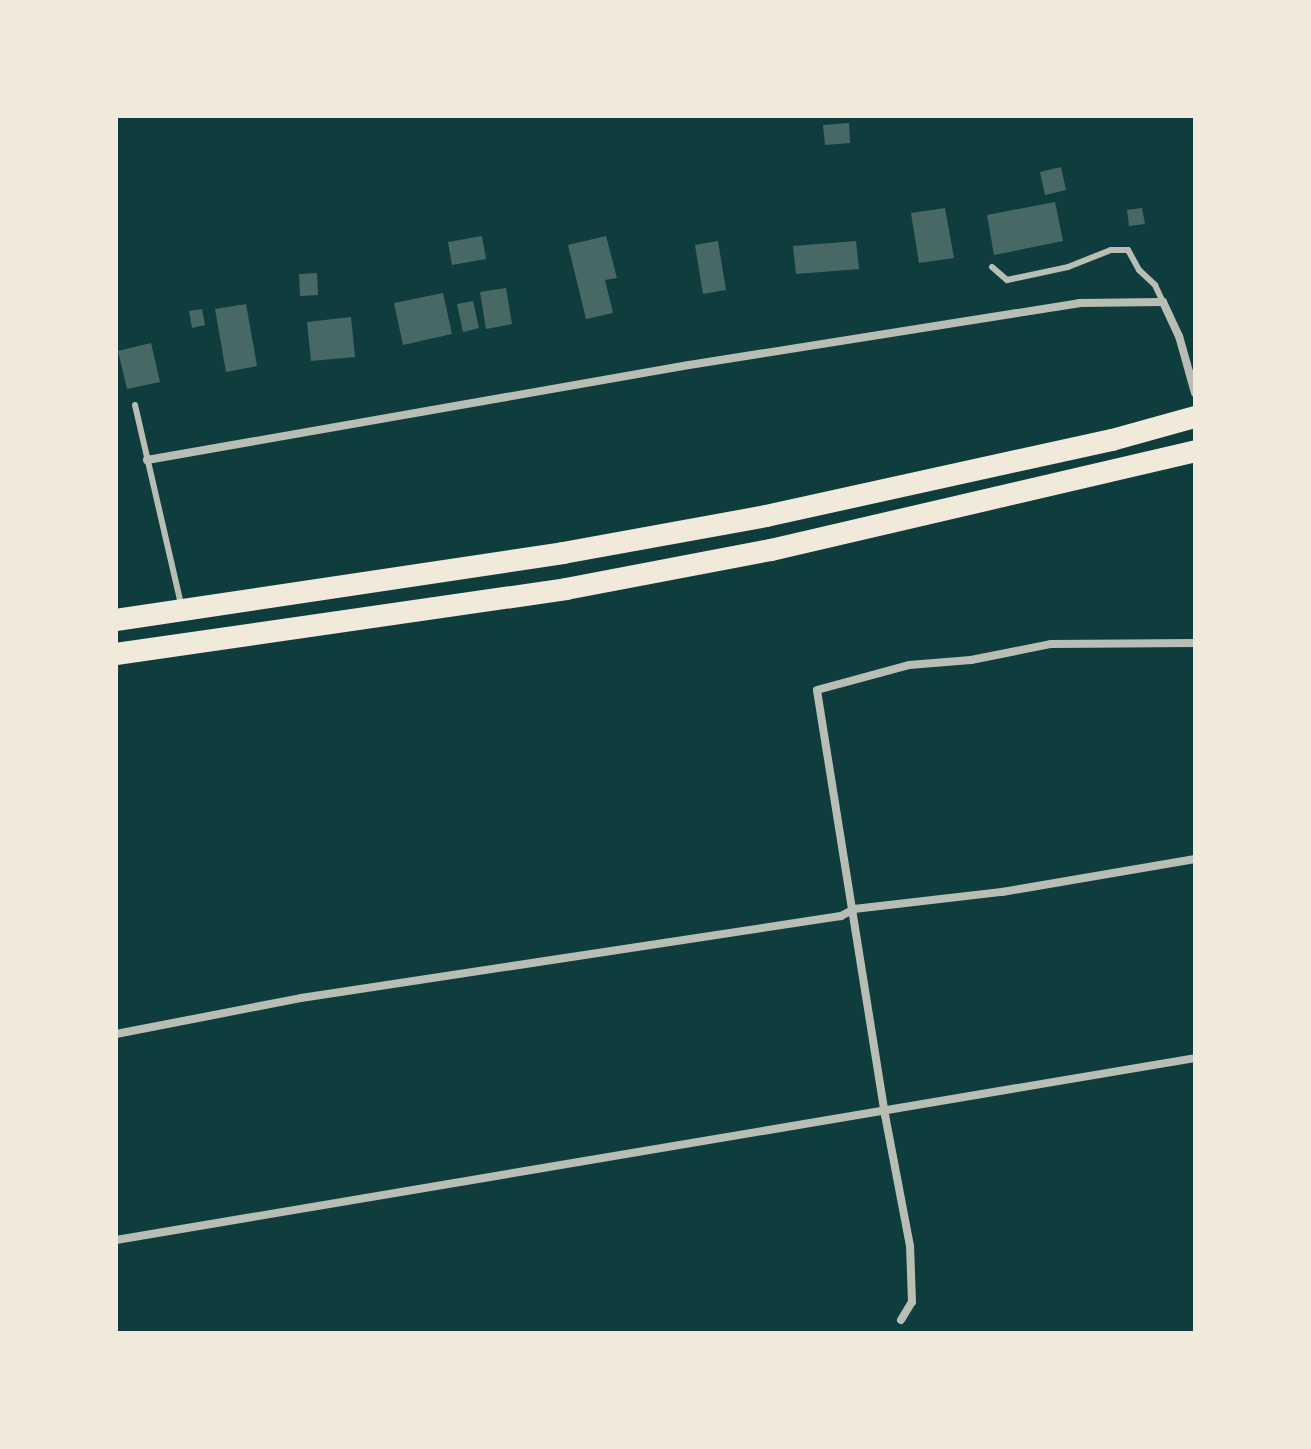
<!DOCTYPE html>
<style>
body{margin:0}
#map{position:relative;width:1311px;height:1449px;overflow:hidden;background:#0f3d3e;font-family:"Work Sans",sans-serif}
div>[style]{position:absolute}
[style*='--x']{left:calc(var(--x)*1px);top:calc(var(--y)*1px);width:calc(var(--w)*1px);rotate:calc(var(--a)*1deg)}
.building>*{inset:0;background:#486865}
.service>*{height:6px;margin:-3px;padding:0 3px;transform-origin:3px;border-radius:3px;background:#b8beb3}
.minor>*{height:8px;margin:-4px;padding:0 4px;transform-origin:4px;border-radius:4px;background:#b8beb3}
.trunk>*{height:22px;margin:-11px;padding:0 11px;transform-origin:11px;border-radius:11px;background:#f1e9da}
span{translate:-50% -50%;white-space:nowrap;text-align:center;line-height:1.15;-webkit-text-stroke:7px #f1e9da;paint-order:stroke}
.frame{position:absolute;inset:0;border:118px solid #f1e9da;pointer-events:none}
</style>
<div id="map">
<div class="building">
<div style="clip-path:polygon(849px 123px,850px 143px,825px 145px,823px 125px)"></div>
<div style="clip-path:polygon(1061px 167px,1066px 190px,1045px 195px,1040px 172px)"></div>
<div style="clip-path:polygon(1055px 202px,1063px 241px,994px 255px,987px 215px)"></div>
<div style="clip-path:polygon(945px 208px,954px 258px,919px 263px,911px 213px)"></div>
<div style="clip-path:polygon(1142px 208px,1145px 224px,1129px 226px,1127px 210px)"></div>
<div style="clip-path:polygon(482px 236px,486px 259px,452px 265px,448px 242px)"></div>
<div style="clip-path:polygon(606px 236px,617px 278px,605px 280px,613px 313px,586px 319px,568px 245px)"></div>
<div style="clip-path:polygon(718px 241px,726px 290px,703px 294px,695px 245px)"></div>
<div style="clip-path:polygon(856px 241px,859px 269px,796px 274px,793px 246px)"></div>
<div style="clip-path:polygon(317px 273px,318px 295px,300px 296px,299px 274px)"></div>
<div style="clip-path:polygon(506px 288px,512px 324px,486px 329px,480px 292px)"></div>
<div style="clip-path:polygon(443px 293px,452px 334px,403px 345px,394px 303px)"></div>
<div style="clip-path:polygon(473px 301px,479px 328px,463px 332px,457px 304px)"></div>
<div style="clip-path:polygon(246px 304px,257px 366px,226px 372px,215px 309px)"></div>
<div style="clip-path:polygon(202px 309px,205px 325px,192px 328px,189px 311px)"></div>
<div style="clip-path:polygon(351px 317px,355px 357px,311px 361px,307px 322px)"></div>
<div style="clip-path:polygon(151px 343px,160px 382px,127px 389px,118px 351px)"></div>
</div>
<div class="service">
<div style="--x:992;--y:267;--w:20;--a:41"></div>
<div style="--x:1007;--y:280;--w:62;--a:-12"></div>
<div style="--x:1068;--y:267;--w:46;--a:-21.6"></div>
<div style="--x:1111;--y:250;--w:17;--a:0"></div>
<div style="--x:1128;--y:250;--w:23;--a:61"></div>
<div style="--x:1139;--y:270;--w:22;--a:43"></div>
<div style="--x:1155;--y:285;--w:19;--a:65"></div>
<div style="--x:135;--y:405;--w:205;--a:77"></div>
</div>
<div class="minor">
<div style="--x:147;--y:460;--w:550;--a:-9.94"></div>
<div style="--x:689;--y:365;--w:395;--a:-9"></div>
<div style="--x:1079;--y:303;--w:84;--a:-0.7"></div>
<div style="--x:1163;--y:302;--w:38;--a:65"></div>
<div style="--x:1179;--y:336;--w:59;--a:74.3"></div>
<div style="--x:116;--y:1034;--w:188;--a:-11"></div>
<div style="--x:301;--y:998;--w:546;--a:-8.63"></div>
<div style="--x:841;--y:916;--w:15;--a:-28"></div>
<div style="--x:854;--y:909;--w:149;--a:-6.6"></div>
<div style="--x:1002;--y:892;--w:196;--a:-9.7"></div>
<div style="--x:116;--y:1240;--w:1094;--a:-9.57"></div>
<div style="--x:901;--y:1320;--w:21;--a:-59"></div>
<div style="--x:912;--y:1302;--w:56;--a:-92"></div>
<div style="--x:910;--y:1246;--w:133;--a:-100.8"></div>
<div style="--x:885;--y:1115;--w:430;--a:-99.1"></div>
<div style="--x:817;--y:690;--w:95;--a:-15.2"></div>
<div style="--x:909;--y:665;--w:62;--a:-4.6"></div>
<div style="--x:971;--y:660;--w:82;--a:-11.3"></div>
<div style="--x:1051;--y:644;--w:144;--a:-0.4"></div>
</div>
<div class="trunk">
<div style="--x:116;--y:620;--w:452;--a:-8.5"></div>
<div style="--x:563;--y:553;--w:206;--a:-10.3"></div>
<div style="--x:766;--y:516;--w:354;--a:-12.4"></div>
<div style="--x:1112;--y:440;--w:86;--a:-15.5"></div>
<div style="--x:116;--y:654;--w:455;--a:-8.2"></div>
<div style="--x:566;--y:589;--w:209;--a:-10.8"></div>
<div style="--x:771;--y:550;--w:435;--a:-13.1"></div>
</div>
<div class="frame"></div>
</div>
